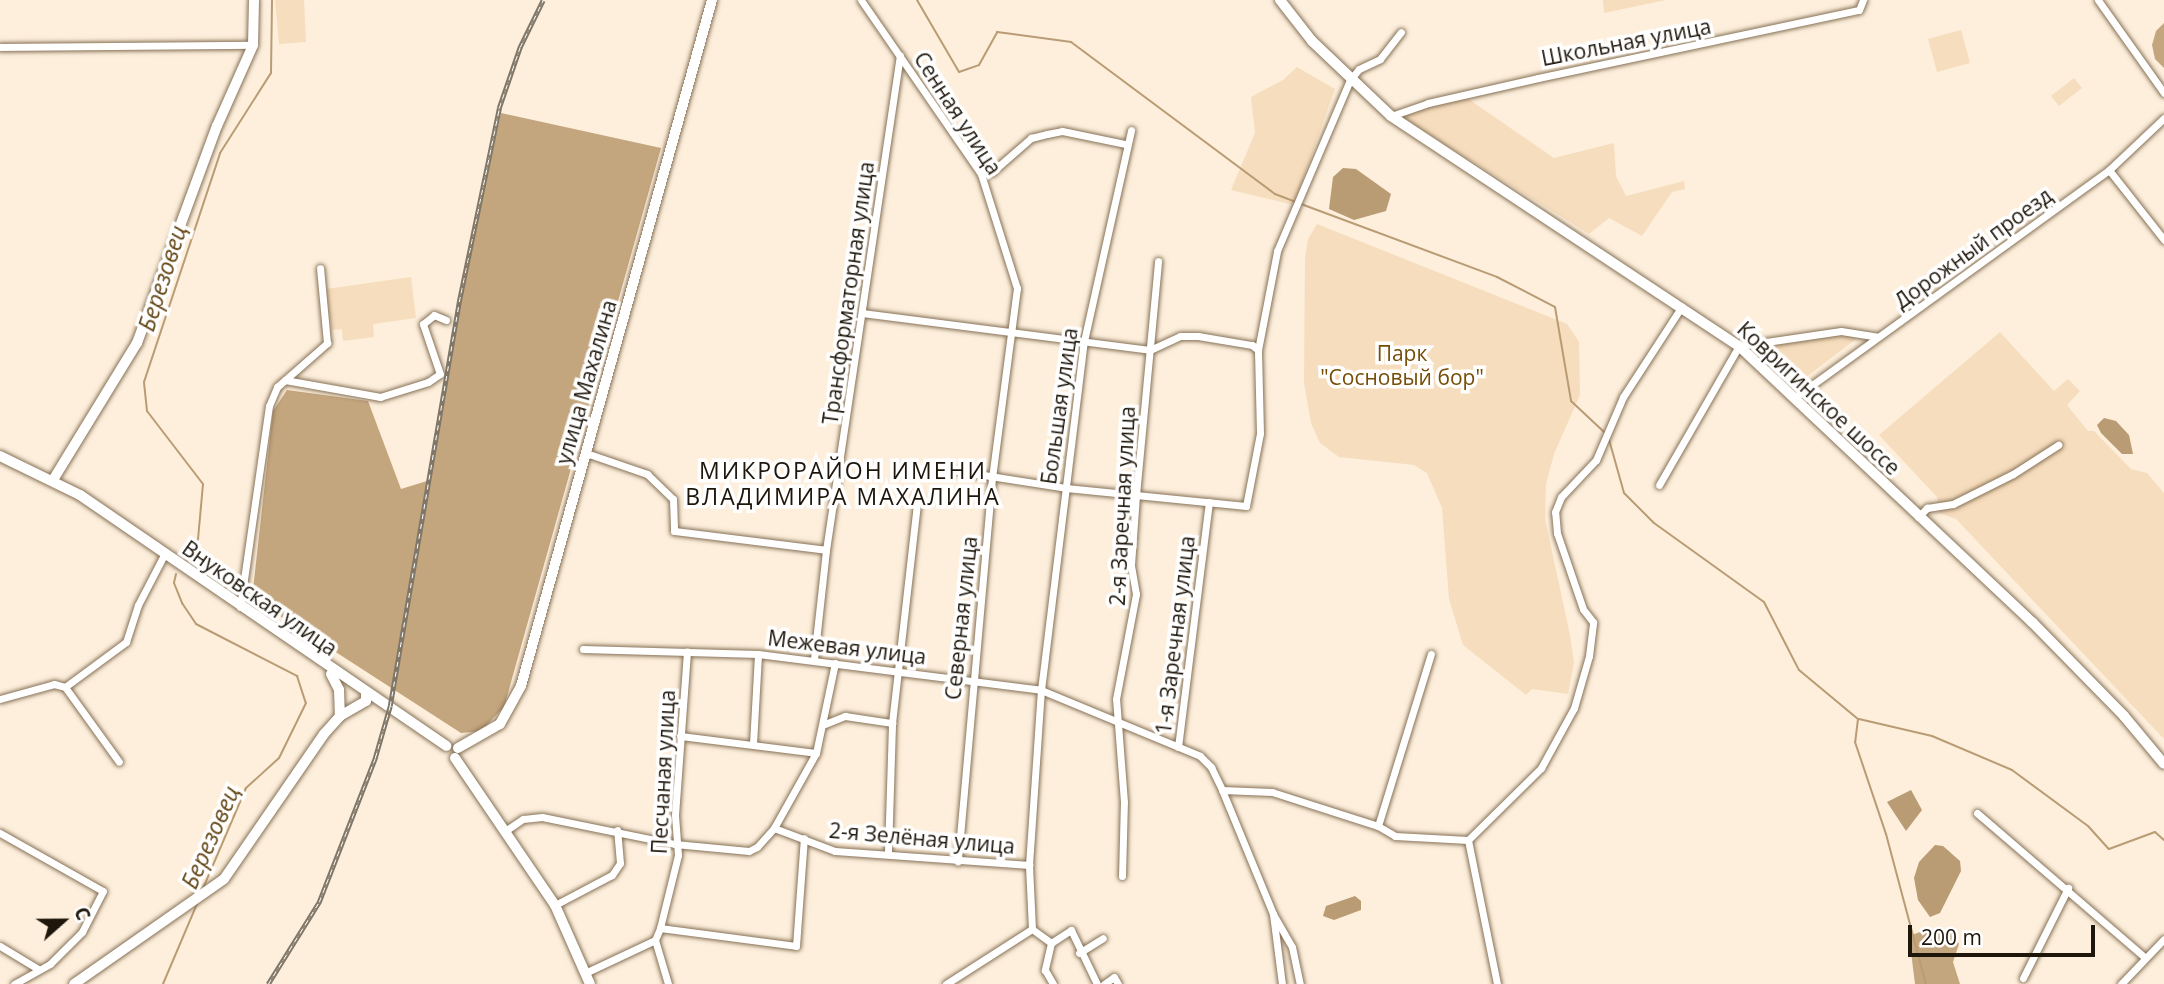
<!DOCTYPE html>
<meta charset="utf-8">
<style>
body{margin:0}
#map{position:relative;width:2164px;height:984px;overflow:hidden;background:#fdefdc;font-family:"Open Sans",sans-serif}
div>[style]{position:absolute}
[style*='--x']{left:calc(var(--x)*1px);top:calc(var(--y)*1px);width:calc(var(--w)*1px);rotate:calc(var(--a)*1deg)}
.green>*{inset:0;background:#f6ddbd}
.forest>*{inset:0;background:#c4a67e}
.water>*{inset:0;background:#b99b74}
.stream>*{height:2px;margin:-1px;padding:0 1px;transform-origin:1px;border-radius:1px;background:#b99b74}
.roads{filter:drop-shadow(0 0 2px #867156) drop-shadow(0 0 2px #867156)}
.street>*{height:7px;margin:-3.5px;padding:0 3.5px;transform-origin:3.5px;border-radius:3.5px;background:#fff}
.secondary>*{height:10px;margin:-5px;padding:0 5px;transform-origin:5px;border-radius:5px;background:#fff}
.primary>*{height:10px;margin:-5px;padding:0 5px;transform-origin:5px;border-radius:5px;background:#fff}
.rail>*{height:4.5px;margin-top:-2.25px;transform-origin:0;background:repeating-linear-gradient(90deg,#fff 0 5px,#817768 0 10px);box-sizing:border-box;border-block:2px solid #817768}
span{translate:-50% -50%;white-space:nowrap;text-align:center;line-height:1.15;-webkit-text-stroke:7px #fff;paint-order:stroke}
.street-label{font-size:21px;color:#1e160b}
.park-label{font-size:21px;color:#754d05}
.water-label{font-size:23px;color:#644515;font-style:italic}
.neighbourhood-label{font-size:23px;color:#1e160b;letter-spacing:2px}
.north{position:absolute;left:28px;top:886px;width:70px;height:70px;-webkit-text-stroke:5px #fff;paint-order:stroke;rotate:69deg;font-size:19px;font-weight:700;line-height:28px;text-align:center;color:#1e160b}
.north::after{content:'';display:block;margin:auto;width:24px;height:32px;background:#1e160b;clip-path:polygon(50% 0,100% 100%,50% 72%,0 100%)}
.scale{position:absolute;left:1908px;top:925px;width:187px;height:32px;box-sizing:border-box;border:4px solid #1e160b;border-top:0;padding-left:9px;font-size:21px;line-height:24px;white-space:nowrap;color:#1e160b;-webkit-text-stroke:5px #fff;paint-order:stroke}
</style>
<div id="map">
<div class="green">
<div style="clip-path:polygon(275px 0,304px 0,306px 42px,279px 44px)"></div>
<div style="clip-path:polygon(1603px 0,1666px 0,1604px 13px)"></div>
<div style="clip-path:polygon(1961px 30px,1970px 63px,1937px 72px,1928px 39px)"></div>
<div style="clip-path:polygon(1297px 67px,1335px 89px,1294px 205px,1231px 190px,1255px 133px,1251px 97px,1283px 80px)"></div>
<div style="clip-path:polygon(2074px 78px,2082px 88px,2059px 106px,2051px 96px)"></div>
<div style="clip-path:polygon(1467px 98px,1554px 158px,1614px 143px,1616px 176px,1626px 196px,1684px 181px,1685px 189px,1672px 192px,1642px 236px,1609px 218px,1589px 234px,1404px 119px,1407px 113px)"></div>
<div style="clip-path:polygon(1317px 224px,1567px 324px,1579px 342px,1580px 395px,1554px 454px,1546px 484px,1545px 519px,1570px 635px,1574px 663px,1568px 694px,1532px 689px,1526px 695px,1463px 645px,1449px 599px,1442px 508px,1427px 473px,1414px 465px,1339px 457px,1320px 443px,1311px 423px,1304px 383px,1305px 259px,1308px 239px)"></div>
<div style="clip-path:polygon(411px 277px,416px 318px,373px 324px,374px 337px,343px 341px,342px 329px,332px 330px,326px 289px)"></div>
<div style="clip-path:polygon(2000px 332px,2054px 391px,2068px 379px,2080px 391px,2067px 405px,2088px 431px,2094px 431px,2131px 469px,2147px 473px,2164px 493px,2164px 739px,1956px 519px,1939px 513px,1937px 497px,1879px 435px)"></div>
<div style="clip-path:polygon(1849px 333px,1856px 339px,1797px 384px,1756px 346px)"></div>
</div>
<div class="forest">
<div style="clip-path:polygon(2164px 23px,2164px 68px,2155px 59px,2152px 45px,2156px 31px)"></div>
<div style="clip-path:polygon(501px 113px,661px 148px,504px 707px,481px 731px,461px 733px,252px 598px,273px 411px,287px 390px,368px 401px,401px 489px,430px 480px,466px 263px)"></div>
<div style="clip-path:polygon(1920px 932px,1953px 932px,1959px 944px,1953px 962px,1960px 984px,1915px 984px,1909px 936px)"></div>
</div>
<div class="water">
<div style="clip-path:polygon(1343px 168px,1356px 169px,1391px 194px,1386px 211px,1354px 220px,1329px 209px,1333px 177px)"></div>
<div style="clip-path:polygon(2104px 418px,2116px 421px,2129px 435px,2133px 454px,2122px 454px,2101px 433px,2097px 425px)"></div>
<div style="clip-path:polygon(1911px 790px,1922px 810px,1906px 831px,1887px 802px)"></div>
<div style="clip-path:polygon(1935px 845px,1943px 846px,1960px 861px,1961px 871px,1940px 913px,1930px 917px,1918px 900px,1914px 878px,1919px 862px)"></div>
<div style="clip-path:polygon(1355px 896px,1361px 901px,1361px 910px,1334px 920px,1323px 916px,1326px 906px)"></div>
</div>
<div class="stream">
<div style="--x:917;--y:0;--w:83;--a:59.7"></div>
<div style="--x:959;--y:72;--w:21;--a:-19"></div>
<div style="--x:979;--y:65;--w:38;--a:-61"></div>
<div style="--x:997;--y:32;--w:75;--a:7.7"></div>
<div style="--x:1071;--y:42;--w:254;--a:36.7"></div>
<div style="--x:1275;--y:194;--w:22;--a:21"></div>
<div style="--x:1301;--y:204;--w:209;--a:20.4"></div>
<div style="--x:1497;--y:277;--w:65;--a:27.3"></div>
<div style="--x:1555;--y:307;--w:95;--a:80.3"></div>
<div style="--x:1571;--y:401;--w:45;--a:43.2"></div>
<div style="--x:1608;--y:436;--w:59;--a:74.3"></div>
<div style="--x:1624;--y:493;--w:42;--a:45"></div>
<div style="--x:1654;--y:523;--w:135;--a:35.7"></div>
<div style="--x:1764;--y:602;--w:76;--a:62.8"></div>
<div style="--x:1799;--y:670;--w:77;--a:39.7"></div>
<div style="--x:1858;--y:719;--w:23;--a:97"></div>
<div style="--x:1855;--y:742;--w:97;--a:71.4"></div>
<div style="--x:1886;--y:834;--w:155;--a:75.1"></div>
<div style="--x:185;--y:560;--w:25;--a:-58"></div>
<div style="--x:198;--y:539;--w:55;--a:-84.8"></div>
<div style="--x:203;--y:484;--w:92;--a:-127.5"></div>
<div style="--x:147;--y:411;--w:29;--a:-96"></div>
<div style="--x:144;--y:382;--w:241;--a:-71.6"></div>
<div style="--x:220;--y:153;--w:95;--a:-57.5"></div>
<div style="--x:271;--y:73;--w:73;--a:-89.2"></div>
<div style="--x:176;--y:574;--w:9;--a:103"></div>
<div style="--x:174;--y:583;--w:22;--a:68"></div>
<div style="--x:182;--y:603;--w:25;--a:56"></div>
<div style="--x:196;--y:624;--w:114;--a:27.2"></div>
<div style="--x:297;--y:676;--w:28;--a:72"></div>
<div style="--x:306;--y:703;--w:61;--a:116.1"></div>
<div style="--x:279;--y:758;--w:45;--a:137.7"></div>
<div style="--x:246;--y:788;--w:107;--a:113.2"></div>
<div style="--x:1859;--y:719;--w:75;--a:13.1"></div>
<div style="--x:1932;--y:736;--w:87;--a:23"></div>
<div style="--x:2012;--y:770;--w:94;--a:36.4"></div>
<div style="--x:2088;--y:826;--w:31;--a:48"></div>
<div style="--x:2109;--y:849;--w:49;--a:-20.3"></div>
<div style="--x:2155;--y:832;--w:12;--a:42"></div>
<div style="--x:163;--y:984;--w:87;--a:-67"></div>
</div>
<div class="roads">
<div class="street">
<div style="--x:861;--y:0;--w:211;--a:55.4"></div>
<div style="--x:981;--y:174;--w:120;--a:72.5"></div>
<div style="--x:1017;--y:288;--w:192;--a:97.5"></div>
<div style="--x:992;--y:478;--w:385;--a:95.1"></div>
<div style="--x:2098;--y:0;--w:114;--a:54.6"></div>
<div style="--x:0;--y:47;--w:253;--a:-0.5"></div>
<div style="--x:1391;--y:116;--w:39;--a:-19"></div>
<div style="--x:1428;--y:103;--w:113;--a:-12.8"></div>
<div style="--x:1538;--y:78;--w:328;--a:-12"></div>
<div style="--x:1859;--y:10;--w:11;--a:-68"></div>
<div style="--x:2109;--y:170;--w:89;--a:51.8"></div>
<div style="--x:981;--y:174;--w:11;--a:-10"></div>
<div style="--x:992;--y:172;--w:52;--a:-41.1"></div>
<div style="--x:1031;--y:138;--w:16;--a:-14"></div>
<div style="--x:1047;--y:134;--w:15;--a:-11"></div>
<div style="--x:1062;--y:131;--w:64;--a:11.7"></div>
<div style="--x:862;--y:313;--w:290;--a:7.3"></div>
<div style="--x:1150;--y:350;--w:33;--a:-25"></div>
<div style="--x:1180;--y:336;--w:18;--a:0"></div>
<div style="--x:1198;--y:336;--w:55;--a:9.5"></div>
<div style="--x:1252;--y:345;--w:8;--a:40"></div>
<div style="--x:285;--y:380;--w:97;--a:10.1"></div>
<div style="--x:380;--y:397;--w:50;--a:-17.4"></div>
<div style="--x:428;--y:382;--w:14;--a:-34"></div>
<div style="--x:440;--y:374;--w:53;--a:-108.8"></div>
<div style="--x:423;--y:324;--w:14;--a:-39"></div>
<div style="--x:434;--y:315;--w:13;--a:23"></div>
<div style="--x:1794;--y:398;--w:389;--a:-35.9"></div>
<div style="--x:2109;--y:170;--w:76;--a:-43.4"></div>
<div style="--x:586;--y:453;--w:65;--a:19"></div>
<div style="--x:647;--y:474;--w:36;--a:44"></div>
<div style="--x:673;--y:499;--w:32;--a:88"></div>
<div style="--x:674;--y:531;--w:153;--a:7.1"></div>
<div style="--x:958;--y:471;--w:109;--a:8.9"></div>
<div style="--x:1066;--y:488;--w:181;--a:5.7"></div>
<div style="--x:1246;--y:506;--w:74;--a:-79.1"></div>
<div style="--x:1260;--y:433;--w:83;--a:-91.4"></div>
<div style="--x:1258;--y:350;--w:101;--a:-79.1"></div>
<div style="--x:1277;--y:251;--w:186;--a:-66.9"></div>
<div style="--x:1350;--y:80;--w:14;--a:-51"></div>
<div style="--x:1359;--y:69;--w:23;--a:-25"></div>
<div style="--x:1380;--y:59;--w:34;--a:-52"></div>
<div style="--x:1659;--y:485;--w:160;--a:-60.1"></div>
<div style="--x:1739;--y:346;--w:103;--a:-8.4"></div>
<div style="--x:1841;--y:331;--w:37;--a:9"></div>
<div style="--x:1918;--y:517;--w:13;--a:-45"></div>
<div style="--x:1927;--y:508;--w:26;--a:-9"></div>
<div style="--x:1953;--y:504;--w:67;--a:-26.6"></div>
<div style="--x:2013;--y:474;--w:54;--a:-32.8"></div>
<div style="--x:240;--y:607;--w:203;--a:-81.8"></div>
<div style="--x:269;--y:406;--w:21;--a:-67"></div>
<div style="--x:277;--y:387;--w:67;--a:-41.3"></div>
<div style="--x:327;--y:343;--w:75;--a:-95.3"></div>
<div style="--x:583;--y:649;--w:175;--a:1.6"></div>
<div style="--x:758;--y:654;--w:285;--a:7.2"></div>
<div style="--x:1041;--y:690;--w:172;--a:22.5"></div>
<div style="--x:1200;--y:756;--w:16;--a:45"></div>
<div style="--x:1211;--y:767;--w:25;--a:64"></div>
<div style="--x:1222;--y:790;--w:134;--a:67.6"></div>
<div style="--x:1273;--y:914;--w:71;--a:82.7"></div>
<div style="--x:814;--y:659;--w:110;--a:-83.7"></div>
<div style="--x:826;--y:550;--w:500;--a:-81.5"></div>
<div style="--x:65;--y:687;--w:92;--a:54.2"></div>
<div style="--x:0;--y:699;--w:56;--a:-15.5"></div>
<div style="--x:54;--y:684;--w:11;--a:15"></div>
<div style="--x:65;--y:687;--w:76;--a:-36.4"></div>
<div style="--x:126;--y:642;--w:39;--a:-72"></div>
<div style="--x:138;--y:605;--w:56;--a:-62.5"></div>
<div style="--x:825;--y:724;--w:22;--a:-22"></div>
<div style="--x:845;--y:716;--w:48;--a:8.5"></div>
<div style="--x:680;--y:736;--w:137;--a:7.1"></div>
<div style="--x:753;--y:744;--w:90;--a:-86.8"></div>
<div style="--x:1178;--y:747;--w:247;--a:-82.8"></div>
<div style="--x:1222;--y:790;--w:50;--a:2.3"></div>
<div style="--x:1272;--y:792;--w:111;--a:17.8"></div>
<div style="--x:1378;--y:826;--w:20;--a:30"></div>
<div style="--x:1395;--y:836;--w:73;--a:3.1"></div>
<div style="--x:1977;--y:813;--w:219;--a:40.7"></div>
<div style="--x:1378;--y:826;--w:180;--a:-72.9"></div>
<div style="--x:774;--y:828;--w:65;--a:20.7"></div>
<div style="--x:835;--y:851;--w:195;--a:4.1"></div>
<div style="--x:508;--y:829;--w:18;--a:-34"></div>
<div style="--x:523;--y:819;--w:19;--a:-6"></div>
<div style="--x:542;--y:817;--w:136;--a:11.5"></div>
<div style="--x:675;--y:844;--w:74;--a:5.4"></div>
<div style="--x:749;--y:851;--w:9;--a:-27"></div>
<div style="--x:757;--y:847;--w:25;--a:-48"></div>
<div style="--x:774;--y:828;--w:86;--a:-60.8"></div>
<div style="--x:816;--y:753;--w:92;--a:-78.1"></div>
<div style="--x:0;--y:833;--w:118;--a:29.4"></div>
<div style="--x:103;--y:891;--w:46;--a:117.1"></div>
<div style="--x:82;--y:932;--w:45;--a:135"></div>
<div style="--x:50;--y:964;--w:41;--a:150.9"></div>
<div style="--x:1468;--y:840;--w:103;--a:-44.6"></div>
<div style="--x:1541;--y:768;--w:68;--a:-61.2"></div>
<div style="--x:1574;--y:708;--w:54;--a:-73.9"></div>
<div style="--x:1589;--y:656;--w:34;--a:-83"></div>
<div style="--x:1593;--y:622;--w:16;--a:-128"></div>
<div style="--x:1583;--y:609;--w:80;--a:-108.9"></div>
<div style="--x:1557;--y:533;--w:21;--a:-95"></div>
<div style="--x:1555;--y:512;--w:16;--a:-68"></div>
<div style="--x:1561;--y:497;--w:51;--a:-46.6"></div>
<div style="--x:1596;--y:460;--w:69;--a:-66.8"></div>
<div style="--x:1623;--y:397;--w:108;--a:-57"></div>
<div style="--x:1468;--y:840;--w:147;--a:78.6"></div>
<div style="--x:888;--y:852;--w:129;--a:-88.2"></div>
<div style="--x:892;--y:723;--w:228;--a:-83.5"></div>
<div style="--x:1122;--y:876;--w:74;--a:-88.5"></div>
<div style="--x:1124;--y:802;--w:103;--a:-94.4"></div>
<div style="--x:1116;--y:699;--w:107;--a:-79.2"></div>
<div style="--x:1136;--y:594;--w:29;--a:-100"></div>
<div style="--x:1131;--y:565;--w:70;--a:-85.9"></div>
<div style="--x:1136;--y:495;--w:235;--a:-84.6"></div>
<div style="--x:555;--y:905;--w:64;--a:-27.8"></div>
<div style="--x:612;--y:875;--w:14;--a:-56"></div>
<div style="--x:620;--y:863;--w:33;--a:-95"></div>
<div style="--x:1273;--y:914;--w:38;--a:60"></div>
<div style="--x:1292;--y:947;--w:38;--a:78"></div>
<div style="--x:660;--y:928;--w:137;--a:7.5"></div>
<div style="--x:796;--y:946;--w:108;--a:-85.8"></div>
<div style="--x:1032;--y:929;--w:24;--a:36"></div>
<div style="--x:1051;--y:943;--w:24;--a:-33"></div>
<div style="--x:1071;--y:930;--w:60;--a:64.3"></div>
<div style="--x:655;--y:940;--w:46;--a:73.5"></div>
<div style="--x:1051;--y:943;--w:28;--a:103"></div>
<div style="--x:1045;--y:970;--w:16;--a:60"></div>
<div style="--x:0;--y:946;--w:44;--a:31.2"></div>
<div style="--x:1079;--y:953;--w:28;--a:-32"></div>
<div style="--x:585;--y:973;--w:77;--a:-25.2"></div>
<div style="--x:655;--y:940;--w:13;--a:-67"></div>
<div style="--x:660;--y:928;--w:75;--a:-76.1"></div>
<div style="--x:678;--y:855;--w:40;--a:-94.3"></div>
<div style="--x:675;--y:815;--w:164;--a:-85.8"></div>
<div style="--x:2023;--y:978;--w:101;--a:-63.4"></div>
<div style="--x:946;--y:984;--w:102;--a:-32.6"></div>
<div style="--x:1032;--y:929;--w:64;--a:-92.7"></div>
<div style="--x:1029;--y:865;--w:175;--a:-86.1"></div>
<div style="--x:1041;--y:690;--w:352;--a:-83"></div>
<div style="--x:1084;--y:341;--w:216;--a:-77.4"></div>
<div style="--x:1104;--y:984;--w:12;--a:-35"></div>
<div style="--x:1114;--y:977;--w:8;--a:60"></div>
<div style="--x:2121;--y:984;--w:62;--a:-46.3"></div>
</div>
<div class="secondary">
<div style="--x:0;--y:456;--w:89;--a:26"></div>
<div style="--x:80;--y:495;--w:444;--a:34.4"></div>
<div style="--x:53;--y:480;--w:161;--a:-58.5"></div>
<div style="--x:137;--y:343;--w:231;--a:-69.8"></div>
<div style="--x:217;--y:126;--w:89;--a:-66"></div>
<div style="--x:253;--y:45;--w:45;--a:-88.7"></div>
<div style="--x:331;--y:674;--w:18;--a:63"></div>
<div style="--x:339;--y:690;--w:26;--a:88"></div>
<div style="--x:458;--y:748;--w:48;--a:-29.7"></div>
<div style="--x:500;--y:724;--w:43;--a:-61.1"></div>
<div style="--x:521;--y:686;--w:712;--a:-74.44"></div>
<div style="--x:455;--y:758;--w:178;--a:55.8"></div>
<div style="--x:555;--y:905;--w:86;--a:66.1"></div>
<div style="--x:74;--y:984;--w:183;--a:-35"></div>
<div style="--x:224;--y:879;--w:176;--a:-55.4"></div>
<div style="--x:324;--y:734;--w:24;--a:-48"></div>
<div style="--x:340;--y:716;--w:30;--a:-30"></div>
<div style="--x:366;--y:701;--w:7;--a:-90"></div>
</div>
<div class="primary">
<div style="--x:1280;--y:0;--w:52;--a:52"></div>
<div style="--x:1312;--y:41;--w:109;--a:43.5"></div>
<div style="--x:1391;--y:116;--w:417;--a:33.5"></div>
<div style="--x:1739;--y:346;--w:403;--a:43.3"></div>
<div style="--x:2032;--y:622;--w:132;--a:45.6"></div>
<div style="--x:2124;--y:716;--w:62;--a:50.2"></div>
</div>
</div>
<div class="rail">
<div style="--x:268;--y:984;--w:97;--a:-58.1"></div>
<div style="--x:319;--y:902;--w:155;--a:-68.7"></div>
<div style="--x:375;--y:758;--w:54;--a:-73.9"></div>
<div style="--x:390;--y:706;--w:410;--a:-80.3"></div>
<div style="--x:459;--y:302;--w:198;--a:-78.3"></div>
<div style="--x:499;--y:108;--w:65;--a:-71"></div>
<div style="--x:520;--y:47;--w:52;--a:-63.9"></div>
</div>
<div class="street-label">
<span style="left:1626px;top:42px;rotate:-11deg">Школьная улица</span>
<span style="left:958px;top:113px;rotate:57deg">Сенная улица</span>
<span style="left:1973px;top:248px;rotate:-36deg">Дорожный проезд</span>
<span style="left:848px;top:293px;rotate:-82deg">Трансформаторная улица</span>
<span style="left:586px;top:382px;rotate:-74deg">улица Махалина</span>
<span style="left:1819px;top:398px;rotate:43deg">Ковригинское шоссе</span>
<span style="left:1059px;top:406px;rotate:-82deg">Большая улица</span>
<span style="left:1122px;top:506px;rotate:-87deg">2-я Заречная улица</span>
<span style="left:260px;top:598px;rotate:35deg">Внуковская улица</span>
<span style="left:961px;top:618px;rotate:-84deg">Северная улица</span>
<span style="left:1175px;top:635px;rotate:-83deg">1-я Заречная улица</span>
<span style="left:847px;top:647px;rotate:7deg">Межевая улица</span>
<span style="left:663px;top:772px;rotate:-87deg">Песчаная улица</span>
<span style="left:922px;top:838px;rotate:5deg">2-я Зелёная улица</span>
</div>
<div class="park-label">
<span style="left:1402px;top:365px">Парк<br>"Сосновый бор"</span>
</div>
<div class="water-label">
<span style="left:162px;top:278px;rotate:-72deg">Березовец</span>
<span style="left:210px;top:837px;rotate:-66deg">Березовец</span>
</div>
<div class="neighbourhood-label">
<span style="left:843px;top:483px">МИКРОРАЙОН ИМЕНИ<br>ВЛАДИМИРА МАХАЛИНА</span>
</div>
<div class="north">С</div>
<div class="scale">200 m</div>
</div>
